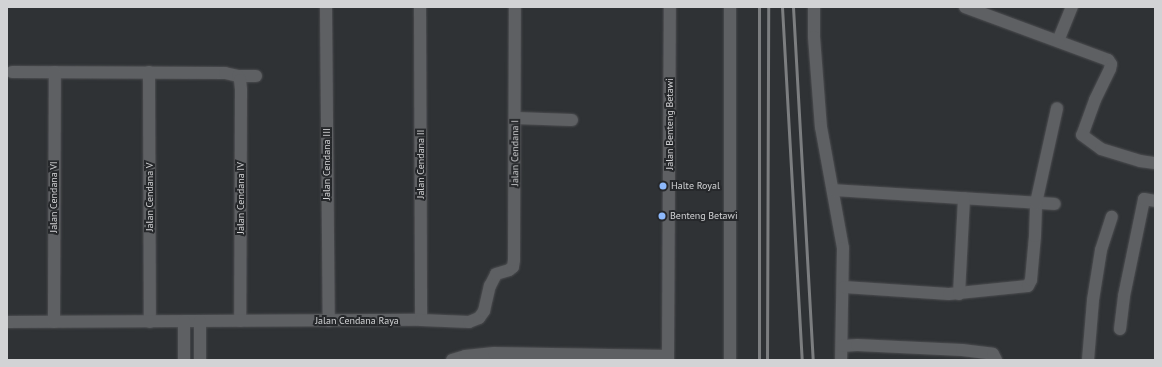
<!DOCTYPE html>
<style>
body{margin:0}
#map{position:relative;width:1162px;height:367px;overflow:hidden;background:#2f3235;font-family:"PT Sans",sans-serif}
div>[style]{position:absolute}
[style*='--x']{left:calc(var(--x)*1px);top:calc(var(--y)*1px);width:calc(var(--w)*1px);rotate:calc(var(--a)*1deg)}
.roads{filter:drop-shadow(0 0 1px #4c4d50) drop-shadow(0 0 1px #4c4d50)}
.street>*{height:12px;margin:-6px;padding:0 6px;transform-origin:6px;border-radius:6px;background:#5e6063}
.secondary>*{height:12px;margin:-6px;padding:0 6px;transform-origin:6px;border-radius:6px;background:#5e6063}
.rail>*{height:3px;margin:-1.5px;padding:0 1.5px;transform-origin:1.5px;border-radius:1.5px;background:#7c7e80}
.dots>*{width:11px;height:11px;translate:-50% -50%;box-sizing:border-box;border:2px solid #26282b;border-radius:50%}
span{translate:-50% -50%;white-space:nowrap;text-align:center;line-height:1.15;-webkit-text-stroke:4px #26282b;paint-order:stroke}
.street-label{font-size:10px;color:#d2d3d5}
.poi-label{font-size:10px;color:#d2d3d5}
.left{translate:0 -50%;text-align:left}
.frame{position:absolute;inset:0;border:8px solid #d2d3d5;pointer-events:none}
</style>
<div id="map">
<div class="roads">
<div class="street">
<div style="--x:326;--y:7;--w:314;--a:89.5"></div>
<div style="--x:420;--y:7;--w:313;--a:89.8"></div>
<div style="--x:814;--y:7;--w:30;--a:90"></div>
<div style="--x:814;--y:37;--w:90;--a:85.6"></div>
<div style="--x:821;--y:127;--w:123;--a:79.7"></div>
<div style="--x:843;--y:248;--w:112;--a:91"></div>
<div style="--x:965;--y:7;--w:153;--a:20.3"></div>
<div style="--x:1108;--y:60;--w:5;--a:53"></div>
<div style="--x:1111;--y:64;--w:5;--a:101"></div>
<div style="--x:1110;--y:69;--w:34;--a:116"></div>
<div style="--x:1095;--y:100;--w:37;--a:110"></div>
<div style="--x:1082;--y:135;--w:24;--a:36"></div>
<div style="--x:1101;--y:149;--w:41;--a:17.1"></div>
<div style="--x:1140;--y:161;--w:15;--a:8"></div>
<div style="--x:1058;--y:41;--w:37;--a:-68"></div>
<div style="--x:12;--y:72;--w:213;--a:0.3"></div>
<div style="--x:225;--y:73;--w:13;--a:13"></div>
<div style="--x:238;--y:76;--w:18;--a:0"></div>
<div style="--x:149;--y:72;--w:250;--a:89.8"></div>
<div style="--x:238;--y:76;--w:4;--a:63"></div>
<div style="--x:240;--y:80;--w:10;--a:84"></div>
<div style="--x:241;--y:90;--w:231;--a:90.2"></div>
<div style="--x:515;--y:118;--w:57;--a:2"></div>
<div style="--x:833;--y:190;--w:222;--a:3.6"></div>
<div style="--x:844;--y:287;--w:105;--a:3.8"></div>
<div style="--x:949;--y:294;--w:79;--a:-5.8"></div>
<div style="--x:1028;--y:286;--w:7;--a:-63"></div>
<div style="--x:1031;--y:280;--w:44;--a:-84.8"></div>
<div style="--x:1035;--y:236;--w:33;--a:-88"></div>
<div style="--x:1036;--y:203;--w:97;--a:-77.5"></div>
<div style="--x:959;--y:294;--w:96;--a:-87"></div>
<div style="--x:7;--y:322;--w:414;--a:-0.3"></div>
<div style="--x:421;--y:320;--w:48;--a:2.4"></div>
<div style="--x:469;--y:322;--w:11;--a:-22"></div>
<div style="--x:479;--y:318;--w:9;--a:-54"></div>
<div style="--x:484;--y:311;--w:26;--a:-77"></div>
<div style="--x:490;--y:286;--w:13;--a:-63"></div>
<div style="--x:496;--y:274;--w:14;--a:-17"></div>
<div style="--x:509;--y:270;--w:5;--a:-37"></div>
<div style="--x:513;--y:267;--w:7;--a:-82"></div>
<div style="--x:514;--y:260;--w:253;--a:-89.8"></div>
<div style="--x:54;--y:322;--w:250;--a:-89.8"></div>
<div style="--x:1120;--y:329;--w:33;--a:-83"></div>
<div style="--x:1124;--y:296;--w:99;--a:-78.3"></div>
<div style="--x:1144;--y:199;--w:11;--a:10"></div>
<div style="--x:842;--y:346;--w:15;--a:-4"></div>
<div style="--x:857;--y:345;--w:105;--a:2.7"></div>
<div style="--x:962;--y:350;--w:31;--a:7"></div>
<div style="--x:993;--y:354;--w:7;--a:63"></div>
<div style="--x:184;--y:360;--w:39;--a:-90"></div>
<div style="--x:200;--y:360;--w:39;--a:-90"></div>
<div style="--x:1088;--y:360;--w:60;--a:-85.2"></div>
<div style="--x:1093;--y:300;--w:51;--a:-80.9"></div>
<div style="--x:1101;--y:250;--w:35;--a:-72"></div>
</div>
<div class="secondary">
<div style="--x:730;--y:7;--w:353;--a:90"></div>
<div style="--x:452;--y:360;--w:14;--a:-17"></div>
<div style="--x:465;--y:356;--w:29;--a:-6"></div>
<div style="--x:494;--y:353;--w:174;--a:1"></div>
<div style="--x:668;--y:360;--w:353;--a:-89.7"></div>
</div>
</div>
<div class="rail">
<div style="--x:782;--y:7;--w:354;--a:86.8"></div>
<div style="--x:793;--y:7;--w:354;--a:86.8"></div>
<div style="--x:759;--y:360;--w:353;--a:-90"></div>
<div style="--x:767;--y:360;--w:353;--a:-89.8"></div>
</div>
<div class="dots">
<div style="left:663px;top:186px;background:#8db9fc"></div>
<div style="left:662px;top:216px;background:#8db9fc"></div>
</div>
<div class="street-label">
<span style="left:670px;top:124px;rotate:-90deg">Jalan Benteng Betawi</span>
<span style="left:515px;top:153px;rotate:-90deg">Jalan Cendana I</span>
<span style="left:327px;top:164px;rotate:-90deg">Jalan Cendana III</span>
<span style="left:421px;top:164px;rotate:-90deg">Jalan Cendana II</span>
<span style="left:54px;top:197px;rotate:-90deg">Jalan Cendana VI</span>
<span style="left:150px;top:197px;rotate:-90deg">Jalan Cendana V</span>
<span style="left:241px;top:198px;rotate:-90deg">Jalan Cendana IV</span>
<span style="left:357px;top:321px">Jalan Cendana Raya</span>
</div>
<div class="poi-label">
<span class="left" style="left:671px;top:186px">Halte Royal</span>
<span class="left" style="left:670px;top:216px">Benteng Betawi</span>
</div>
<div class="frame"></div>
</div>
